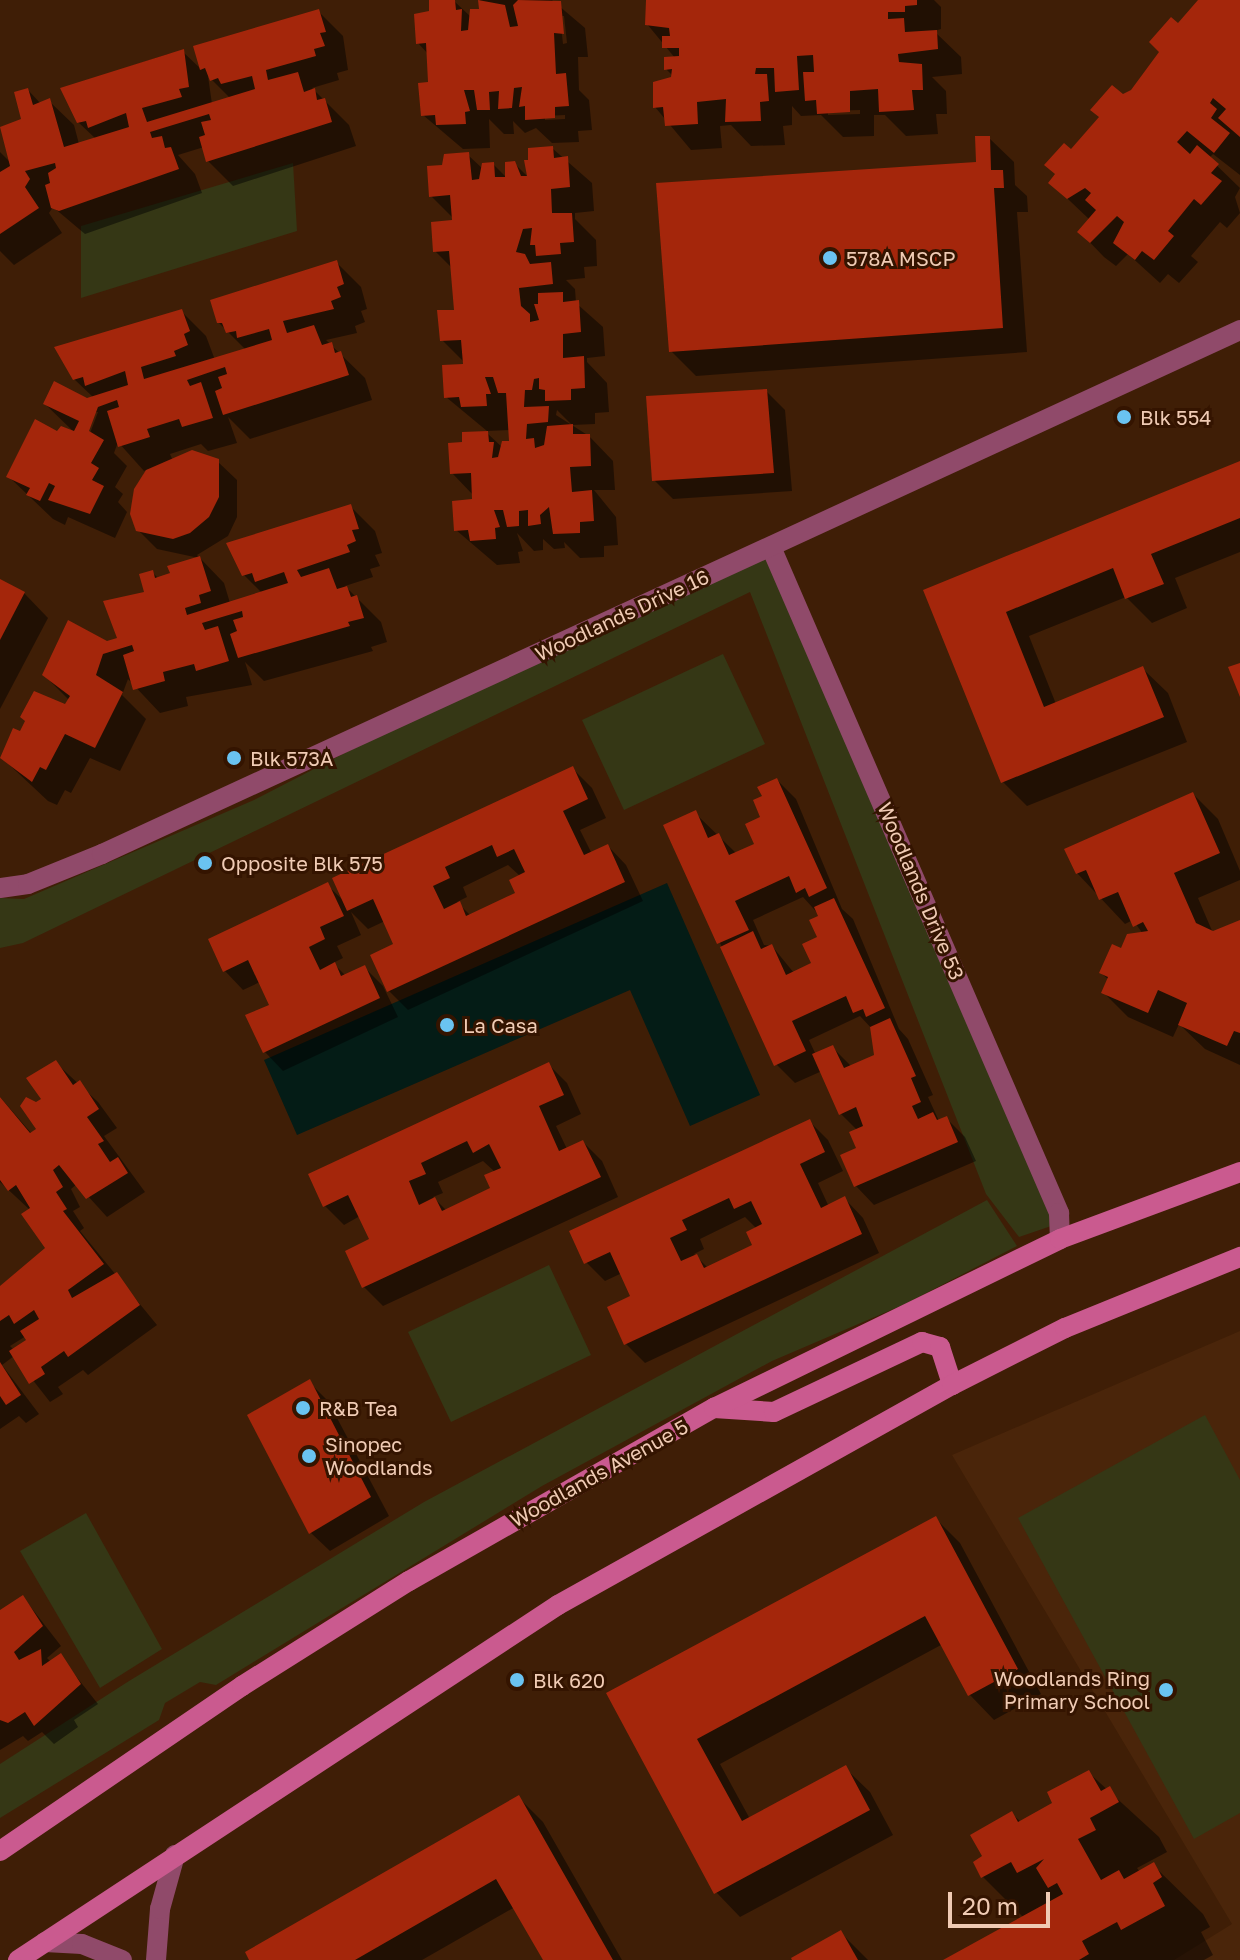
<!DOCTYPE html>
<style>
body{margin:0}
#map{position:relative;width:1240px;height:1960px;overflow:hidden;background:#3f1e06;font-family:"Golos Text",sans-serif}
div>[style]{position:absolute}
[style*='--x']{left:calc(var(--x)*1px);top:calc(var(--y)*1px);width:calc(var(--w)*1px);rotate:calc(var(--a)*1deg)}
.built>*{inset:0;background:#4a250a}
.green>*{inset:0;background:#353715}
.water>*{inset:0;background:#041c16}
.shadow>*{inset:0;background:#0007}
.building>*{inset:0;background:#a4260b}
.street>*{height:20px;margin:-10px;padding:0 10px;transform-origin:10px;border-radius:10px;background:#904a6a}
.secondary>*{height:20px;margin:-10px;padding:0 10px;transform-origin:10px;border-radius:10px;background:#ca5a8f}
.dots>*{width:22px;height:22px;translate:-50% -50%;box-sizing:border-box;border:4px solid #341400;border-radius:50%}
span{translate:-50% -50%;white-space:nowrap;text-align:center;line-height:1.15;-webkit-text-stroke:6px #341400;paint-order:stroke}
.poi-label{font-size:20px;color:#f0cbb4}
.left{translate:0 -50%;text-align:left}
.right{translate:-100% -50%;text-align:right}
.street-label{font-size:20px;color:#f0cbb4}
.scale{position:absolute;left:948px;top:1892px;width:102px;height:36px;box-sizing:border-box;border:4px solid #f0cbb4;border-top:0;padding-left:10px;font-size:24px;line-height:28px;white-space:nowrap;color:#f0cbb4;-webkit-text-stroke:6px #341400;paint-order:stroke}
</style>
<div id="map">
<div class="built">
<div style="clip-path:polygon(1240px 1331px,1240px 1960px,1174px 1960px,1232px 1924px,952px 1455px)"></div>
</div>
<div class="green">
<div style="clip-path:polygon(293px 163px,297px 231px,81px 298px,81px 226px)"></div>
<div style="clip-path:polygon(771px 547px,1063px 1222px,1019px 1237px,986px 1194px,750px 592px,23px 943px,0 948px,0 898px,24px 899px,254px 800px,496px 675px)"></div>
<div style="clip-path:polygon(723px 654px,765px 744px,624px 810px,582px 720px)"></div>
<div style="clip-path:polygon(987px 1200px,1017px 1246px,905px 1304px,772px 1361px,542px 1486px,216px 1685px,200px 1682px,165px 1703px,159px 1720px,0 1818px,0 1764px,129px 1681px,424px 1502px)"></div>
<div style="clip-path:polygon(549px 1265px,591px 1355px,451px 1422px,408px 1332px)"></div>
<div style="clip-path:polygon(1205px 1415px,1240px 1480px,1240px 1813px,1194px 1839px,1018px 1518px)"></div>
<div style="clip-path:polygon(86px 1513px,162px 1649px,100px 1688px,20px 1551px)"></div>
</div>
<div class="water">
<div style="clip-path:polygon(667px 883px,760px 1095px,690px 1126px,630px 990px,297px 1135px,264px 1060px)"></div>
</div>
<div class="shadow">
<div style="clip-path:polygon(evenodd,480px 0,552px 0,585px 28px,588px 57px,578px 57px,579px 90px,589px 100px,592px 130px,578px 131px,579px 142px,552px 143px,536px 128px,525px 133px,513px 121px,514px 134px,504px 134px,489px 119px,490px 148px,463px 149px,423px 115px,430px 84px,429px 55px,418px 43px,431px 13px,454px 1px,471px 17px,481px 11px,480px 0,560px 16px,564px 16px,567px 43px,563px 44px,560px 16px,480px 0,565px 115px,565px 119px,545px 120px,545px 116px,565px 115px)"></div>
<div style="clip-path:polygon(evenodd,658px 0,934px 0,941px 7px,941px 29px,934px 31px,961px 57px,962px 74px,932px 77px,946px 91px,947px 114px,936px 114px,938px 134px,906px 136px,885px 115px,874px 115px,874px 136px,843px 137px,821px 115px,801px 116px,792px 106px,792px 125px,783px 126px,785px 145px,751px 146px,731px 125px,720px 126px,722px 148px,691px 150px,655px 107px,675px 78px,666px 69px,675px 58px,647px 24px,658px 0,860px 110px,860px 114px,828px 115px,828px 111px,860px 110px)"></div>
<div style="clip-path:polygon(1201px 0,1240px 0,1240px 175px,1213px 154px,1209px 158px,1240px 188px,1235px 197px,1240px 213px,1227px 228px,1220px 222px,1191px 256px,1198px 262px,1179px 283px,1168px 274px,1160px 283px,1128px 254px,1116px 266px,1104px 257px,1080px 232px,1090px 220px,1051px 183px,1072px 152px,1133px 92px)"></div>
<div style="clip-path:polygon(evenodd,318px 11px,343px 36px,348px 70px,337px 73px,339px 80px,312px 88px,349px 125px,356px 146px,233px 186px,208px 161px,204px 147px,178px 155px,195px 174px,202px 193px,85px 234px,53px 207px,49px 213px,62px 233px,14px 265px,0 251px,0 152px,11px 163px,28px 90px,41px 104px,49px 101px,74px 125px,79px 144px,96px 139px,78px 122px,63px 89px,168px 54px,183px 52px,202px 70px,195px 47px,318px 11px,208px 76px,230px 98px,212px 104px,208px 76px)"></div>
<div style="clip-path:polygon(989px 138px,1014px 162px,1015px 185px,1027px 196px,1028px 212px,1017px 212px,1027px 352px,696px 376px,671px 351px,979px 164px)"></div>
<div style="clip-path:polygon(552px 148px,592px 183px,594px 211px,575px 213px,575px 219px,596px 240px,597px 266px,584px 267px,585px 278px,566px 280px,575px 289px,576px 303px,603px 327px,605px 356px,587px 358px,587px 362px,607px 383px,609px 412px,595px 413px,595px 424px,572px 425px,557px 410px,556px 415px,589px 436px,613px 461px,615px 490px,594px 490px,616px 517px,618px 545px,604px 546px,604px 557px,580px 558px,564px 542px,565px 548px,554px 549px,543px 539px,543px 550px,534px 551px,517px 533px,523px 551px,518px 552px,520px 563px,497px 565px,456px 530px,474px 496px,452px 473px,464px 444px,487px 433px,503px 448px,511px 443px,511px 430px,487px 431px,446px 397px,465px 363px,442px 340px,456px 312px,453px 269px,435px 251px,454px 219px,431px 196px,444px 167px,468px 155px,483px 169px,493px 164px,507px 178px,514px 163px,530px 179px)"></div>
<div style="clip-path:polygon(evenodd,336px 262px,361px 287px,367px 309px,361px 311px,365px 322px,355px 326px,357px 333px,326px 340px,365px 378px,372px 400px,250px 439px,228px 417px,237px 443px,208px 451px,201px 444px,170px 454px,173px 461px,217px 461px,237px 480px,237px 517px,228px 536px,197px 555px,224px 583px,230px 603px,262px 593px,244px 575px,350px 506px,375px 531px,382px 553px,375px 555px,380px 566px,370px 569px,373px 577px,345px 586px,381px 622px,387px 642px,371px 647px,373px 651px,264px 681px,245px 662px,252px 685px,186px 697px,188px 706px,160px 713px,128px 679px,122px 695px,146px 719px,120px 771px,90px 758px,71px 793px,65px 790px,57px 805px,48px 801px,1px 757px,21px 734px,66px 706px,69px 700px,44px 675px,119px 640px,147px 594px,152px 572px,159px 579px,199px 558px,157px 549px,138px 530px,149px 469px,144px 471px,118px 442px,114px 453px,127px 466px,115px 487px,123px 494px,118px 502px,127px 512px,115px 538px,68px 517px,65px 525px,53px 519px,8px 476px,58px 433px,75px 433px,45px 404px,94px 398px,74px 379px,181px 311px,206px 336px,215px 360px,246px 350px,218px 322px,336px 262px,93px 412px,98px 412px,87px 441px,83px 440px,93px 412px)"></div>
<div style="clip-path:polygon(766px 391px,785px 410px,792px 491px,673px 499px,654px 480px)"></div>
<div style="clip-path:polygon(1240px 463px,1240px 552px,1175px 578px,1187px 608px,1152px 623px,1126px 597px,1029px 636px,1056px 704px,1143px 669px,1168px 693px,1187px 742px,1027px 806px,1003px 782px,926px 591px)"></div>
<div style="clip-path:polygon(0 581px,24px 593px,48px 618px,0 709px)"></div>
<div style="clip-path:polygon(evenodd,573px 769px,592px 788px,606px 818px,580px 830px,592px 854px,608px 846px,626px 865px,643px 901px,408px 1010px,389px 991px,396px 945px,385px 921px,368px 929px,351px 912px,361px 935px,337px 946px,343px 958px,333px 963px,346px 976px,364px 967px,383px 986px,398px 1017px,283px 1071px,265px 1052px,272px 1006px,260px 982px,243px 990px,225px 971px,327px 885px,345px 902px,573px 769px,508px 865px,520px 876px,518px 894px,471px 916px,457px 902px,467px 897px,463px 887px,508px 865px)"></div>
<div style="clip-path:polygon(evenodd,777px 780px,796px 799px,842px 909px,853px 919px,899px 1029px,908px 1039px,933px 1095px,928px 1097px,939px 1121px,946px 1118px,965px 1137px,976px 1161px,874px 1205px,856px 1186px,857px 1130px,841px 1114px,822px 1071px,795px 1083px,776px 1064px,666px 826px,695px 813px,737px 854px,757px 845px,764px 797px,777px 780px,803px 897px,821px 917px,820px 938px,814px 964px,794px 973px,772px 946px,764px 945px,753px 920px,803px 897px,777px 780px,860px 1016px,873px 1030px,876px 1056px,852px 1067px,833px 1048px,816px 1055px,809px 1040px,860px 1016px)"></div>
<div style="clip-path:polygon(1193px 794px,1218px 819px,1240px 871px,1240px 880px,1198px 898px,1213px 933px,1240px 922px,1240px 1065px,1205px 1049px,1179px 1024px,1173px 1037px,1128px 1017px,1103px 992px,1109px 980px,1101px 973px,1143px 934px,1133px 920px,1125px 924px,1077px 873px)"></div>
<div style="clip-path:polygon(evenodd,55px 1062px,98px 1102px,117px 1128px,104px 1136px,145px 1192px,107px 1217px,77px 1184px,71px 1189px,80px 1207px,73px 1211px,84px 1228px,80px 1231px,157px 1325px,88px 1375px,83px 1370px,58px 1387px,63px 1394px,50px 1402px,14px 1356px,2px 1365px,39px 1414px,26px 1423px,19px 1416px,0 1429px,0 1289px,48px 1248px,30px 1210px,0 1182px,0 1097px,32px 1134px,39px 1130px,36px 1105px,43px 1099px,55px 1062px,26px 1336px,29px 1340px,14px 1350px,10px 1346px,26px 1336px)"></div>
<div style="clip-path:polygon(evenodd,548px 1064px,567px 1083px,581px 1114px,556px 1126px,567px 1149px,583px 1142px,602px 1161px,618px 1197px,383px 1306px,364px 1287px,348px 1252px,372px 1240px,360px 1216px,344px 1225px,325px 1206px,548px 1064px,483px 1161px,495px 1172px,493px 1189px,447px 1211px,433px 1197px,443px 1193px,438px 1182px,483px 1161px)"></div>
<div style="clip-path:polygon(evenodd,809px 1121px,828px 1140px,843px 1171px,818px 1183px,829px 1207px,845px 1199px,863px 1218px,879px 1253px,645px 1363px,626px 1344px,633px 1297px,622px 1273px,605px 1281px,586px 1262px,809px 1121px,745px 1217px,757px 1229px,755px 1246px,708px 1268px,694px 1254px,704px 1249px,700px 1239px,745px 1217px)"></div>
<div style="clip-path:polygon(309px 1382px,328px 1401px,389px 1516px,330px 1551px,311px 1533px)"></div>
<div style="clip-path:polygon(935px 1518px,960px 1543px,1041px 1694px,994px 1720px,970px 1695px,941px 1645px,720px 1764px,750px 1819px,845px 1768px,870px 1792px,893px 1835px,740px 1917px,716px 1892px,609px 1694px)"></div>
<div style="clip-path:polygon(23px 1597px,61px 1646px,47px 1658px,51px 1662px,60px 1656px,98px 1704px,74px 1720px,78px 1727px,54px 1744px,42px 1732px,28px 1741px,23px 1736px,0 1750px,0 1613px)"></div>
<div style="clip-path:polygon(1088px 1772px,1159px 1837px,1167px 1852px,1137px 1868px,1140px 1872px,1153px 1865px,1203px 1914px,1210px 1927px,1201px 1932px,1213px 1955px,1204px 1960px,947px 1960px,1024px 1918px,983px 1877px,985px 1857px,1012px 1814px,1021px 1822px,1055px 1804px)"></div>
<div style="clip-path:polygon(518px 1797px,543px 1822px,622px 1960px,545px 1960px,515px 1907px,422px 1960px,252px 1960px)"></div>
<div style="clip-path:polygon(841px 1933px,868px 1960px,795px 1960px)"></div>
</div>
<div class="building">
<div style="clip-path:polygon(429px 0,455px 0,456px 10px,462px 9px,461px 31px,468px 30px,470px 9px,479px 9px,478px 0,505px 5px,510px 27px,518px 26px,513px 5px,518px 0,561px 1px,564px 34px,554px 33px,556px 74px,566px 73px,569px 106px,555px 107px,555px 118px,525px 120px,525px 106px,519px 107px,522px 87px,514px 88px,512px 108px,498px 109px,499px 91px,489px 92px,490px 110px,477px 110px,474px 90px,464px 90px,470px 111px,465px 112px,466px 124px,436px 125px,435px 115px,421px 116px,418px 83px,428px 82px,426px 43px,416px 44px,414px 14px,429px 11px)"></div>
<div style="clip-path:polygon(646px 0,917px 0,917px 5px,905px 6px,905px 12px,888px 12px,888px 19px,904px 18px,905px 32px,937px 30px,938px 49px,898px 54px,899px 62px,922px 64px,923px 90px,912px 90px,914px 110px,879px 112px,878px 89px,850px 91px,850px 112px,817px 114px,816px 100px,805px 101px,803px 72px,814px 72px,813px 55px,797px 56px,799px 90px,775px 92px,774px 68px,756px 68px,755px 74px,767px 74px,769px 101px,760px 102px,761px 121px,725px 122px,726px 99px,697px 102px,698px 124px,665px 126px,663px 107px,653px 108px,653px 82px,671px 77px,672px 69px,664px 70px,664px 57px,679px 56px,679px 48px,662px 48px,662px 36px,670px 36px,669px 28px,645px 25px)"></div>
<div style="clip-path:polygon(1198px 0,1240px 0,1240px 137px,1218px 118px,1226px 109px,1213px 98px,1210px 103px,1217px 109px,1211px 118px,1230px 133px,1214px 153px,1187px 131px,1177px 142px,1190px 154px,1197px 145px,1219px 164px,1211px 173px,1222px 181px,1201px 205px,1194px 199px,1168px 231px,1174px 236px,1154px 260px,1142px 251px,1135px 260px,1113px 243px,1124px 222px,1117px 216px,1090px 243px,1077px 232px,1096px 210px,1085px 200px,1091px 193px,1085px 188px,1067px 199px,1048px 183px,1055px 174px,1044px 165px,1064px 143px,1071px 149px,1099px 117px,1090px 110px,1112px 85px,1123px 94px,1131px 90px,1159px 52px,1149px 42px,1171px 17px,1178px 23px)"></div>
<div style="clip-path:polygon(319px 9px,326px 32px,320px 33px,325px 46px,314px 49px,316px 56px,266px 70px,268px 80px,298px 72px,304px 92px,315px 88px,317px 100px,325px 98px,332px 122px,206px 162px,199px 137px,205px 135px,201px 122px,211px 120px,209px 114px,150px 132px,152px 138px,162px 136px,165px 148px,171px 147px,179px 169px,59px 211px,51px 208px,45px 185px,50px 183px,48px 173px,56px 168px,55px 163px,25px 171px,30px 179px,25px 187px,39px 208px,0 234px,0 172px,10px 166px,0 127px,21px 119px,14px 92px,28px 88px,33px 105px,50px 98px,64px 147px,129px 127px,126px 113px,88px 128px,86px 121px,77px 123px,60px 88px,184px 49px,189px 87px,179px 89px,182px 97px,142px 108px,147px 122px,255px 89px,252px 76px,221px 84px,218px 78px,210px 81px,205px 68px,200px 70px,193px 46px)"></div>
<div style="clip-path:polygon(975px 136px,990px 136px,991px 170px,1003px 170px,1004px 188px,994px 188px,1003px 328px,669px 352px,656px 183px,976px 162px)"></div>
<div style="clip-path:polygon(553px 146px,554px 158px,568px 156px,570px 187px,551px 189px,552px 213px,572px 213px,574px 242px,560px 243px,561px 254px,536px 256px,535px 245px,530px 245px,532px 228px,523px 229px,516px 252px,525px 254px,530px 264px,551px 262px,553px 284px,519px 288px,521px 306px,530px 314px,530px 322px,539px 320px,534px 304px,538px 304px,538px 293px,563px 292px,563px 302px,579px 300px,581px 332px,563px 334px,563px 358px,584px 356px,585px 388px,571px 389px,571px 400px,545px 401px,545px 390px,539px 389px,539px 378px,534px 379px,532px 390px,525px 390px,524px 407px,549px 406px,548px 422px,527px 424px,526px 439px,534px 438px,535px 448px,544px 445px,547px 426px,573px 424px,573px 434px,590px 434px,591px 466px,570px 467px,572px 492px,592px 490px,594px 521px,580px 522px,580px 533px,553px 534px,549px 507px,540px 515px,541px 524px,528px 526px,528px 510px,519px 511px,519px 526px,507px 527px,503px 510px,494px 510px,500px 527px,495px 528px,496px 539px,470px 541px,468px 530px,454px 531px,452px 501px,472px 499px,471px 473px,450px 474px,448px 443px,462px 442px,462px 432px,488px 431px,489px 442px,494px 442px,492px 458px,498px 457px,502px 441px,509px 441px,506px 393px,498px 393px,493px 377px,485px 377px,491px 394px,486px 394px,487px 406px,461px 407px,459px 397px,444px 398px,442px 365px,463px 364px,461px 340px,440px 341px,437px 310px,454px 310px,449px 251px,433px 252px,431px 222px,452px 220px,450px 195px,429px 197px,427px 166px,442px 165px,444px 154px,469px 152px,472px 180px,479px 179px,482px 163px,494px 162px,495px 177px,505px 177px,505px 162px,515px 161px,521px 176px,527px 176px,524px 160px,528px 160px,528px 148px)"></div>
<div style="clip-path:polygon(337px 260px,344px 284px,337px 287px,341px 297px,331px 301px,334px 309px,283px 321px,287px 333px,314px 325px,322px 345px,332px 342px,335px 353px,341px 351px,349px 375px,223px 415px,215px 391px,222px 388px,218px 377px,227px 374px,225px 367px,187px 380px,190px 386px,201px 382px,213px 418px,182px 427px,179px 419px,147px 429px,150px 437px,118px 447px,107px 411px,119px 407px,117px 400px,98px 407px,89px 431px,104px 440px,91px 463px,99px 468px,92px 480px,104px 486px,90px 514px,48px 500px,55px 486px,49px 483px,40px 501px,26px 495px,30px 488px,6px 477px,35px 419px,57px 431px,61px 426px,74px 431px,79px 421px,43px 404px,54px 381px,87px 398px,128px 385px,125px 371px,85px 386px,83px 377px,73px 380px,54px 347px,182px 309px,190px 331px,184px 334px,188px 345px,174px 351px,176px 356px,141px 367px,144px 379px,272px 340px,269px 329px,237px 338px,236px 331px,226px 333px,222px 323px,217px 323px,210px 300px)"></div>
<div style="clip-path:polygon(767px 389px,774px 473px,652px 481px,646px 396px)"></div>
<div style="clip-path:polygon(192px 450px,219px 459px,219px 497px,209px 517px,190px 533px,173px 539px,136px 531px,130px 514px,134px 489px,146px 470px)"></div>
<div style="clip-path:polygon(1240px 461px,1240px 518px,1151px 554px,1164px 584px,1125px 599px,1113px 568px,1006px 612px,1044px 707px,1143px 666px,1164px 717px,1001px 783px,923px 590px)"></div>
<div style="clip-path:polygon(351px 504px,359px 529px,352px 530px,356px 541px,347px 545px,350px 552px,297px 570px,301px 577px,329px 568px,337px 589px,347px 586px,351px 597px,357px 595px,364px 618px,348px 622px,350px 626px,238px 658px,230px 634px,237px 631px,233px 620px,243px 617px,242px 611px,202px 623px,205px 630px,218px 626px,229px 661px,196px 671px,194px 664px,163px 672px,165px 681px,133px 690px,123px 655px,134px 651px,132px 645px,103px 654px,96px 675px,123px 692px,95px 748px,65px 734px,46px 770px,40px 767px,32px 782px,0 758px,13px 728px,20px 731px,25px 721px,20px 717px,34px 691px,65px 704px,70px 696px,42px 675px,68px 620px,107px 641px,117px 638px,103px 601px,144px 592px,139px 574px,153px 570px,155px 578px,170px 573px,167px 566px,200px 556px,211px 591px,199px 595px,201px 603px,185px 608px,187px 615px,288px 583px,284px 572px,255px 582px,252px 573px,242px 576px,226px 543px)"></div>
<div style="clip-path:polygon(0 579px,25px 592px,0 640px)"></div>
<div style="clip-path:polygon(1240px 663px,1240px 697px,1228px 667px)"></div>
<div style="clip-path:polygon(evenodd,573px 766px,588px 799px,563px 811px,584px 855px,608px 844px,625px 882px,387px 992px,370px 955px,393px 944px,373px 899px,347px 911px,332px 878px,573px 766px,492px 845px,497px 857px,514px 849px,525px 872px,509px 880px,515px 893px,466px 916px,460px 901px,444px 909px,433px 886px,450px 878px,445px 867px,492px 845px)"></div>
<div style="clip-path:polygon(777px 778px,827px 888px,809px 897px,805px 888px,796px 893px,789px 876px,735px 901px,749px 930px,717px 944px,663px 825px,696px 810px,708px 838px,719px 833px,729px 855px,754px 844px,745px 824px,760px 817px,753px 800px,762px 796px,757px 787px)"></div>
<div style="clip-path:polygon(1193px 792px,1220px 853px,1174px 873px,1196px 923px,1213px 931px,1240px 920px,1240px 1033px,1234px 1031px,1227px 1046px,1178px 1025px,1187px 1003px,1158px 990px,1148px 1013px,1101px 993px,1108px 977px,1099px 973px,1112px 944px,1121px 948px,1127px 934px,1148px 931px,1143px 922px,1133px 927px,1118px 892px,1099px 900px,1086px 870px,1076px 874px,1064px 849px)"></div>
<div style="clip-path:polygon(328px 882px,344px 916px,320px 927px,325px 939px,309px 947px,320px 970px,335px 962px,341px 976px,365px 965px,380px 998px,263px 1053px,245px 1015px,269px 1005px,248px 960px,223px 972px,208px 939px)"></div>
<div style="clip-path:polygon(834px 898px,885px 1008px,866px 1017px,863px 1009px,853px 1013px,846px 996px,792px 1021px,806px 1051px,774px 1066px,720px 947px,753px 931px,761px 949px,772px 944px,786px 975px,811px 963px,802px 944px,817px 937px,809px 920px,818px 916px,814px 907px)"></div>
<div style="clip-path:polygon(890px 1018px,916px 1076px,911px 1078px,921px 1102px,912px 1106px,918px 1119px,933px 1112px,937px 1120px,947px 1116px,958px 1142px,854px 1187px,840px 1155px,856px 1148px,849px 1132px,863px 1126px,856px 1107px,839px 1115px,812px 1054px,833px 1045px,844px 1068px,874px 1055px,870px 1027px)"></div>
<div style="clip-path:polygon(56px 1060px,73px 1085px,80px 1080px,99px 1109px,87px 1117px,104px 1141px,98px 1144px,110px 1162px,118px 1157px,128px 1173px,86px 1199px,59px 1165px,53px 1170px,63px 1187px,56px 1192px,67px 1209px,63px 1211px,104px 1264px,68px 1290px,72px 1298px,117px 1272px,140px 1305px,68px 1357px,64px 1351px,41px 1367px,45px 1374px,29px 1384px,9px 1351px,26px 1340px,20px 1331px,39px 1319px,34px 1310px,14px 1324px,9px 1315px,0 1321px,0 1286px,45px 1248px,21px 1214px,30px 1208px,16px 1185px,8px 1191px,0 1180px,0 1097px,30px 1133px,36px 1129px,20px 1106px,26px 1097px,36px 1102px,41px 1099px,26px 1078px)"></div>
<div style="clip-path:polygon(evenodd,549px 1062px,564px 1095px,539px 1106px,559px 1151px,583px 1140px,601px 1177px,362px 1288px,345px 1251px,369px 1239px,348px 1195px,323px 1207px,308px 1174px,549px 1062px,467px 1141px,473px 1153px,489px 1144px,501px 1168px,484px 1175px,490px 1188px,442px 1211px,435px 1197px,419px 1205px,409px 1181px,426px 1174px,421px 1163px,467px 1141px)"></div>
<div style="clip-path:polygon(evenodd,810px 1119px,825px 1152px,800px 1164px,821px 1208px,845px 1196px,862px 1234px,624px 1345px,607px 1307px,630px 1296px,610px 1252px,584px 1264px,569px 1231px,810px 1119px,729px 1198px,734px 1209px,751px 1201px,762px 1224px,746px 1232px,752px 1245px,704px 1268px,697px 1254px,681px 1261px,670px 1238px,687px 1230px,682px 1220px,729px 1198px)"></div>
<div style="clip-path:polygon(0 1362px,21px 1395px,6px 1405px,0 1396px)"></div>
<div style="clip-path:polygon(310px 1379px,371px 1497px,309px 1534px,247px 1415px)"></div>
<div style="clip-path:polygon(936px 1516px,1018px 1669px,968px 1696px,925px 1616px,697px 1739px,742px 1821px,846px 1765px,870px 1810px,714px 1894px,606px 1693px)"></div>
<div style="clip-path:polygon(23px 1595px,43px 1626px,14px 1652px,19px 1660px,41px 1649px,42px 1666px,61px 1653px,81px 1684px,34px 1726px,25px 1712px,8px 1723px,0 1720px,0 1610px)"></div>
<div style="clip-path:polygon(1089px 1770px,1101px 1791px,1110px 1786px,1119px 1802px,1090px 1818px,1096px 1830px,1078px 1839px,1101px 1880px,1119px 1870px,1124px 1879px,1154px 1862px,1162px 1877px,1153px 1883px,1165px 1906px,1121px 1930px,1117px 1922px,1082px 1941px,1089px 1954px,1079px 1960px,943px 1960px,1063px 1894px,1057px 1883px,1048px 1888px,1036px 1868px,1044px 1859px,1017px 1873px,1011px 1862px,981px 1878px,973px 1862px,982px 1856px,970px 1835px,1012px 1811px,1018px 1822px,1052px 1803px,1047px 1792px)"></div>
<div style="clip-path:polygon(519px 1795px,613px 1960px,543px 1960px,496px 1879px,355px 1960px,249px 1960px,245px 1952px)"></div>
<div style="clip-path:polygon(841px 1930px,858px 1960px,792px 1960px,791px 1958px)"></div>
</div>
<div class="street">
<div style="--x:771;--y:547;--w:726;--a:66.61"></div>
<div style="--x:1059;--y:1213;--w:26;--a:88"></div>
<div style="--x:0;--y:888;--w:28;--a:-8"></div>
<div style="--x:28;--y:884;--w:80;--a:-22.1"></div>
<div style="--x:102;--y:854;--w:1253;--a:-24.72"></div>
<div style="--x:45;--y:1942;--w:37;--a:3"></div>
<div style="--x:82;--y:1944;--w:43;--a:21.8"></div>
<div style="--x:156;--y:1960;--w:51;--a:-85.5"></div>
<div style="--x:160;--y:1909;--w:56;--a:-74.5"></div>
</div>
<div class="secondary">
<div style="--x:714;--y:1408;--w:60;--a:3.8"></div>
<div style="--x:774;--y:1412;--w:164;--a:-25.3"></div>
<div style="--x:922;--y:1342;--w:19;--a:16"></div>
<div style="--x:940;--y:1347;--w:40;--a:72"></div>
<div style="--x:0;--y:1851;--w:293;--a:-34.3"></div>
<div style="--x:242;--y:1686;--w:197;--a:-32.2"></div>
<div style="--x:409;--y:1581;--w:351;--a:-29.6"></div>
<div style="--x:714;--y:1408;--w:385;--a:-26"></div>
<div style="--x:1060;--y:1239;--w:192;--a:-20.4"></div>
<div style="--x:18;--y:1960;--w:646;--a:-33.32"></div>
<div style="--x:558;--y:1605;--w:451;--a:-29.2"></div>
<div style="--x:952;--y:1385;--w:127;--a:-26.8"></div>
<div style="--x:1065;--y:1328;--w:189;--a:-22.1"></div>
</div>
<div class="dots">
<div style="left:830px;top:258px;background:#6ac3f1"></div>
<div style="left:1124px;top:417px;background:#6ac3f1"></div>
<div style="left:234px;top:758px;background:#6ac3f1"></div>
<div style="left:205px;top:863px;background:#6ac3f1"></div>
<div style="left:447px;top:1025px;background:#6ac3f1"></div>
<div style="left:303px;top:1408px;background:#6ac3f1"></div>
<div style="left:309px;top:1456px;background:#6ac3f1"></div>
<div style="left:517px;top:1680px;background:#6ac3f1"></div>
<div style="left:1166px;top:1690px;background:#6ac3f1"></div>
</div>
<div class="poi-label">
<span class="left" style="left:846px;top:258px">578A MSCP</span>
<span class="left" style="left:1140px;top:417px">Blk 554</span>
<span class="left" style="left:250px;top:758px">Blk 573A</span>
<span class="left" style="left:221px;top:863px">Opposite Blk 575</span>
<span class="left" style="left:463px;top:1025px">La Casa</span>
<span class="left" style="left:319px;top:1408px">R&amp;B Tea</span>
<span class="left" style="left:325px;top:1456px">Sinopec<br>Woodlands</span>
<span class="right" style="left:1150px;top:1690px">Woodlands Ring<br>Primary School</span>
<span class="left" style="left:533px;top:1680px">Blk 620</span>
</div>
<div class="street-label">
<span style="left:622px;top:615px;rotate:-25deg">Woodlands Drive 16</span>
<span style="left:921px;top:891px;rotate:67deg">Woodlands Drive 53</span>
<span style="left:599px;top:1473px;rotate:-29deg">Woodlands Avenue 5</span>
</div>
<div class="scale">20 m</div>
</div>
